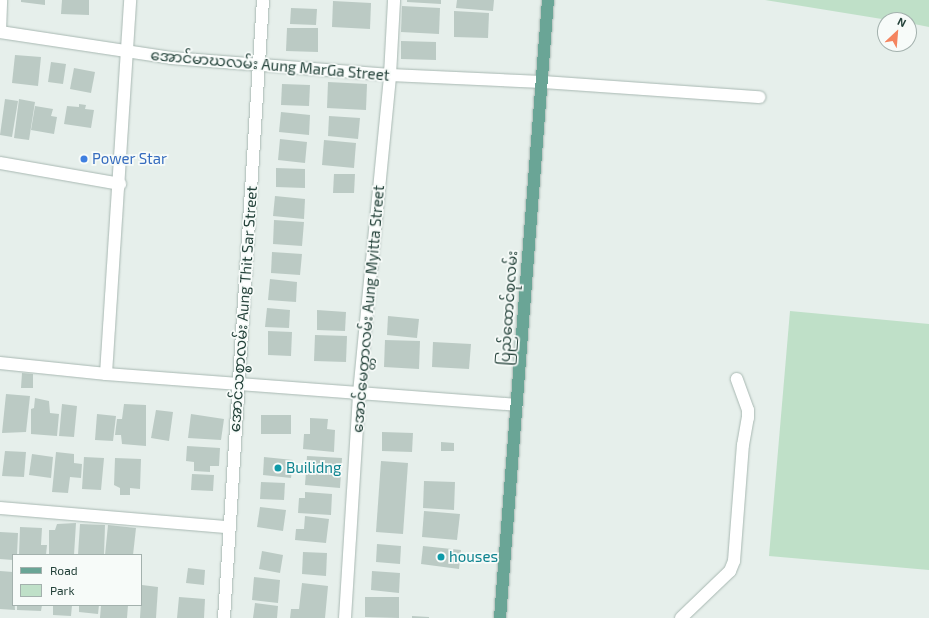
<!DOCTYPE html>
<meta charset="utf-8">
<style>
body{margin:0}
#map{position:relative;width:929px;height:618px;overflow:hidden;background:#e6efeb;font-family:"Exo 2","Noto Sans Myanmar",sans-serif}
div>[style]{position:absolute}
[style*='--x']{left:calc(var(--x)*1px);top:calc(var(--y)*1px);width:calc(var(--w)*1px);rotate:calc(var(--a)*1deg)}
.green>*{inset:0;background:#bfe0c8}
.building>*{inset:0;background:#bbcac4}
.roads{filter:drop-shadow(0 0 1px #a8b8b2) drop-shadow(0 0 1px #a8b8b2)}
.minor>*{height:12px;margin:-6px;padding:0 6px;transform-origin:6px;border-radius:6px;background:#fff}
.major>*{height:12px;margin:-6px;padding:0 6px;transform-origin:6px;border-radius:6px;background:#6aa596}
.dots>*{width:11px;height:11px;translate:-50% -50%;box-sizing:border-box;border:2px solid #f7fbf9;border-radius:50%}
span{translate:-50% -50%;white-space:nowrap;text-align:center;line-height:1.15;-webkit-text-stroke:3.5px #f7fbf9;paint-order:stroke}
.street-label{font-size:15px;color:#24423a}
.shop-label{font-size:15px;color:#366cbe}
.left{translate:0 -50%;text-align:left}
.culture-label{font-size:15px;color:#0d838f}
.legend{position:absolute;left:12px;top:554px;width:130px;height:52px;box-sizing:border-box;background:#f7fbf9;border:1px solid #a3b1ad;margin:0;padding:5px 7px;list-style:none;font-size:12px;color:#24423a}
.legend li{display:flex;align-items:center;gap:8px;height:20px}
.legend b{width:20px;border:1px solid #a3b1ad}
.north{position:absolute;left:877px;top:12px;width:40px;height:40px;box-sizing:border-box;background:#f7fbf9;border:1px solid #a3b1ad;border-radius:50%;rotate:26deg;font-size:11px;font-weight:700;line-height:16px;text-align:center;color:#24423a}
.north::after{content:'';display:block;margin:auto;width:14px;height:18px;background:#f4845f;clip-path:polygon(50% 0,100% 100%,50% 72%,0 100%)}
</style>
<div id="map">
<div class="green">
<div style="clip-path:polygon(765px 0,929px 0,929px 27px,909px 23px,909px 20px,888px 20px)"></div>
<div style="clip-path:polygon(790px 311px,929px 324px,929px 570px,769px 556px)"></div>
</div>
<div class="building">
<div style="clip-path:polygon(21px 0,45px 0,45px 5px,21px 2px)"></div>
<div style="clip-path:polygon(62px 0,89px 0,89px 15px,61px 14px)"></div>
<div style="clip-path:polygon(407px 0,441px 0,441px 4px,407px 2px)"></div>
<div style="clip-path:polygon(457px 0,494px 0,493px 11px,456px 8px)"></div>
<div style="clip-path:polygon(333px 1px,371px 3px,370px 29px,332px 27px)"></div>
<div style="clip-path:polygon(402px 6px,440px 8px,439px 34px,401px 32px)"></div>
<div style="clip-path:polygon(291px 8px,317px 9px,316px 25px,290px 24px)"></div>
<div style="clip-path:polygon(454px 11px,489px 13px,488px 38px,454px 37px)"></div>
<div style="clip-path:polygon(287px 28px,318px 28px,318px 52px,286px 51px)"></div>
<div style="clip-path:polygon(401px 41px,436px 42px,436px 60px,401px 59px)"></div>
<div style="clip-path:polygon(15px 55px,41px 57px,38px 86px,12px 83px)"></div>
<div style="clip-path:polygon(51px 62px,66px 64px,63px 84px,48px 82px)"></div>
<div style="clip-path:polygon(74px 68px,95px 72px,91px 93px,70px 89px)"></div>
<div style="clip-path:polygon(328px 82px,367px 84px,366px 110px,327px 108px)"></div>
<div style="clip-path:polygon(282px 84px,310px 85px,309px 106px,281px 105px)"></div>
<div style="clip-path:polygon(5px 99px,18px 101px,12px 137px,0 135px)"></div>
<div style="clip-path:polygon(19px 99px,35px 102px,29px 140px,14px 138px)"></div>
<div style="clip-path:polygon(79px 104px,86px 105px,85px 109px,94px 110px,91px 128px,64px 124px,67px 106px,79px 107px)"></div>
<div style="clip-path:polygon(35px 106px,53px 109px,51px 116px,57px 117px,54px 134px,31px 130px)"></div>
<div style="clip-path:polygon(281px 112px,310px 115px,309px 135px,279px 132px)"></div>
<div style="clip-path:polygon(329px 116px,360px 118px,358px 139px,328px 136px)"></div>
<div style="clip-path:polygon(280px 139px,307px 142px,305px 163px,278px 160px)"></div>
<div style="clip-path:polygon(324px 140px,356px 143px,354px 168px,322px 165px)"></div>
<div style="clip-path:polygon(276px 168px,305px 169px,305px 188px,276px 187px)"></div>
<div style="clip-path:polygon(334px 174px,355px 174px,354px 193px,333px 193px)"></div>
<div style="clip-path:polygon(275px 196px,305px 199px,304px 219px,273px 216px)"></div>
<div style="clip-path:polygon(274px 220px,304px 222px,302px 246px,273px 244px)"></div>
<div style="clip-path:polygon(272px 252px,302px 254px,300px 275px,271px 273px)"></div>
<div style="clip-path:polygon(270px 279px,297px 282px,296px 302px,268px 300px)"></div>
<div style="clip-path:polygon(267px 308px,290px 310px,289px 328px,265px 327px)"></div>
<div style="clip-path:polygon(317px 310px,346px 312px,345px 331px,317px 330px)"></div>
<div style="clip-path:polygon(388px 316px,419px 319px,417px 338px,387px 335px)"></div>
<div style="clip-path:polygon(268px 331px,292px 332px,291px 356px,268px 355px)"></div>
<div style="clip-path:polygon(315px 335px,347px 336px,346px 362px,314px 361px)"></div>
<div style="clip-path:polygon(385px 340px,420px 341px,419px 369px,384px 367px)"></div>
<div style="clip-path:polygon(433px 342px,471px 344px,469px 369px,432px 367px)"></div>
<div style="clip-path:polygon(22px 373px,33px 374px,33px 388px,21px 388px)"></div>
<div style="clip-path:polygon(6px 394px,30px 396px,26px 432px,2px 433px)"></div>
<div style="clip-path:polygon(35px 398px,49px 401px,50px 413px,59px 414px,57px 436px,31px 434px,31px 409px,34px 408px)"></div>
<div style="clip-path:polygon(62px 404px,77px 406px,74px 437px,59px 436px)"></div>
<div style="clip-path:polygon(124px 404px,146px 405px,146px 446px,122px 444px,121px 435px,115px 435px,117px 419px,122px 419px)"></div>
<div style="clip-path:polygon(156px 410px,173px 412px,169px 441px,151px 438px)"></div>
<div style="clip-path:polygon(97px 414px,116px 416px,113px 441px,95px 440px)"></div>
<div style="clip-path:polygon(191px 414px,224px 419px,221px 440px,188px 438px)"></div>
<div style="clip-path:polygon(261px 415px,291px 415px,291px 434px,261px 434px)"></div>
<div style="clip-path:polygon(310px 418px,328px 419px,327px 429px,335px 430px,334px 452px,303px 449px,304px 434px,310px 434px)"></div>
<div style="clip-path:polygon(382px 432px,413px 433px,412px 452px,382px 451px)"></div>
<div style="clip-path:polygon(441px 442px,454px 443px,454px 451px,441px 451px)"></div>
<div style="clip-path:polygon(187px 446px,220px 448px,219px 466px,210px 466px,210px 472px,194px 471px,194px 462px,186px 461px)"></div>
<div style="clip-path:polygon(5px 451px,26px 452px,24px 477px,2px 476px)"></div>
<div style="clip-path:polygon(56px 452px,74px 454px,74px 463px,82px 464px,81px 478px,70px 477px,68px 493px,52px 492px)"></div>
<div style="clip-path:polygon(32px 454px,53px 457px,51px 478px,29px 475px)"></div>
<div style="clip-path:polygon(307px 456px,342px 458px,340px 488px,305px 485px)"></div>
<div style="clip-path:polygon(84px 457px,104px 458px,101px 490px,82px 489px)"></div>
<div style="clip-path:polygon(264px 457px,293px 460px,291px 478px,263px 475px)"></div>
<div style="clip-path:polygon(115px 458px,141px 459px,140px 489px,130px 488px,130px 495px,120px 495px,120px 488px,114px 485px)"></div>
<div style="clip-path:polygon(381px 461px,408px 463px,403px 534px,376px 532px)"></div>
<div style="clip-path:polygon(192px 474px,214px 475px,213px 491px,191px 490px)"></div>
<div style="clip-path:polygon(424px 481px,455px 482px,454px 510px,423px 508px)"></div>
<div style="clip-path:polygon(261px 482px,285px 483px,284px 500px,260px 499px)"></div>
<div style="clip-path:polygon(305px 492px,332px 494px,331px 515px,298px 513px,299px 498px,305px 498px)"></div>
<div style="clip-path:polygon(260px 507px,286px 510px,283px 531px,257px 527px)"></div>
<div style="clip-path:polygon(424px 511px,460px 514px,457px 540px,422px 537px)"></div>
<div style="clip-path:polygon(305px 516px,329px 519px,326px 543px,295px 540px,296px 529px,304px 529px)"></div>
<div style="clip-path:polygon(76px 523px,74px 555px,49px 555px,49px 530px,55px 530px,57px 524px)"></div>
<div style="clip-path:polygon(80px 524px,105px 525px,104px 555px,78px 555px)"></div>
<div style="clip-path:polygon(108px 525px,136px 528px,133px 555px,105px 555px)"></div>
<div style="clip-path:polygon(20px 527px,42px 528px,41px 545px,47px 545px,46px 555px,19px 555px)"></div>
<div style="clip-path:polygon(0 532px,18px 533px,17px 555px,13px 555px,13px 560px,0 559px)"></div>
<div style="clip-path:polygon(377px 544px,401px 546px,400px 564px,376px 562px)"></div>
<div style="clip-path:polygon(423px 546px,461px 550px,459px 569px,421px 564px)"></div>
<div style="clip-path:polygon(262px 551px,283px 555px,280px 573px,259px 569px)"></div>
<div style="clip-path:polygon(303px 552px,327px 553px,326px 576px,302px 574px)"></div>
<div style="clip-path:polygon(188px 568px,205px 570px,204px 585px,186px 583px)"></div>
<div style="clip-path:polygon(0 571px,13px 572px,15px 610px,0 609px)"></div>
<div style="clip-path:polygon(372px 571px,400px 573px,399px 593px,371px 590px)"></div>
<div style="clip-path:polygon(254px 577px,280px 580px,278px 603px,252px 600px)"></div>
<div style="clip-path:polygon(302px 583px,328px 586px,325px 618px,290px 618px,291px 609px,299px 609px)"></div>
<div style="clip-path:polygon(142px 585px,158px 587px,156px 618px,140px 618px)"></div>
<div style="clip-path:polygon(179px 597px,205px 599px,204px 618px,177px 618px)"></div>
<div style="clip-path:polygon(365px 597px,399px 597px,399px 618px,365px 617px)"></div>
<div style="clip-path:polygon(255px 603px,278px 606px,277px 618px,253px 618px)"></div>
<div style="clip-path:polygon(17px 605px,42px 605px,41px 611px,17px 610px)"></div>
<div style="clip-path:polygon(53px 605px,72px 605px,71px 616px,53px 615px)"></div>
<div style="clip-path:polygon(79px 605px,99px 605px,98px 614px,79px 612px)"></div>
<div style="clip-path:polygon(101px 605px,128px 605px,127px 618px,100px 618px)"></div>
<div style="clip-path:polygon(412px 616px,429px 617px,429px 618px,412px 618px)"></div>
</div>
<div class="roads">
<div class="minor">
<div style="--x:0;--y:32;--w:173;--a:8.6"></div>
<div style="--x:171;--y:58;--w:220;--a:4.4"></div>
<div style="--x:390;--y:75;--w:152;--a:2.6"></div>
<div style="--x:542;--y:82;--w:218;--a:4"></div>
<div style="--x:0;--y:32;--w:32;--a:-88"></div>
<div style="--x:0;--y:163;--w:122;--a:9.9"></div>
<div style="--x:0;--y:363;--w:107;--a:5.9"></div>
<div style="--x:106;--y:374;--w:412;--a:4.3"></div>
<div style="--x:106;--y:374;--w:375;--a:-86.3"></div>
<div style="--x:0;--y:508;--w:229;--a:4.8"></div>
<div style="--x:224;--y:618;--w:619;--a:-86.39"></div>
<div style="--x:345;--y:618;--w:225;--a:-86.4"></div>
<div style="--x:359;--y:393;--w:320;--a:-84.4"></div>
<div style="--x:390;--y:75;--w:75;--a:-86.9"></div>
<div style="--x:681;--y:618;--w:68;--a:-43.8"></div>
<div style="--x:730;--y:571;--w:11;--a:-68"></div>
<div style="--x:734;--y:561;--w:116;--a:-85.6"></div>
<div style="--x:743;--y:445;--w:27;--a:-80"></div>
<div style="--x:748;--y:418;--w:8;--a:-90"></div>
<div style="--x:748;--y:410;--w:33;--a:-110"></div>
</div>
<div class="major">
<div style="--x:500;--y:618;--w:620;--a:-85.56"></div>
</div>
</div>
<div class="dots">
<div style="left:84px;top:159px;background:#3f7fe0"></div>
<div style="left:278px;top:468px;background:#0f9aa8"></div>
<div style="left:441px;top:557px;background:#0f9aa8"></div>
</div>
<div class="street-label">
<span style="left:270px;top:65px;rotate:5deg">အောင်မာဃလမ်း Aung MarGa Street</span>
<span style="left:508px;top:308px;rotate:-86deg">ပြည်ထောင်စုလမ်း</span>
<span style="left:243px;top:309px;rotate:-86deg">အောင်သစ္စာလမ်း Aung Thit Sar Street</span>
<span style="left:368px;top:309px;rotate:-85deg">အောင်မေတ္တာလမ်း Aung Myitta Street</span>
</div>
<div class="shop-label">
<span class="left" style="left:92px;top:159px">Power Star</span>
</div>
<div class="culture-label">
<span class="left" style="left:286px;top:468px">Builidng</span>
<span class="left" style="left:449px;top:557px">houses</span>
</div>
<ul class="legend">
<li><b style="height:5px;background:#6aa596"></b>Road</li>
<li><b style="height:11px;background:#bfe0c8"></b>Park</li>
</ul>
<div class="north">N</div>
</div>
